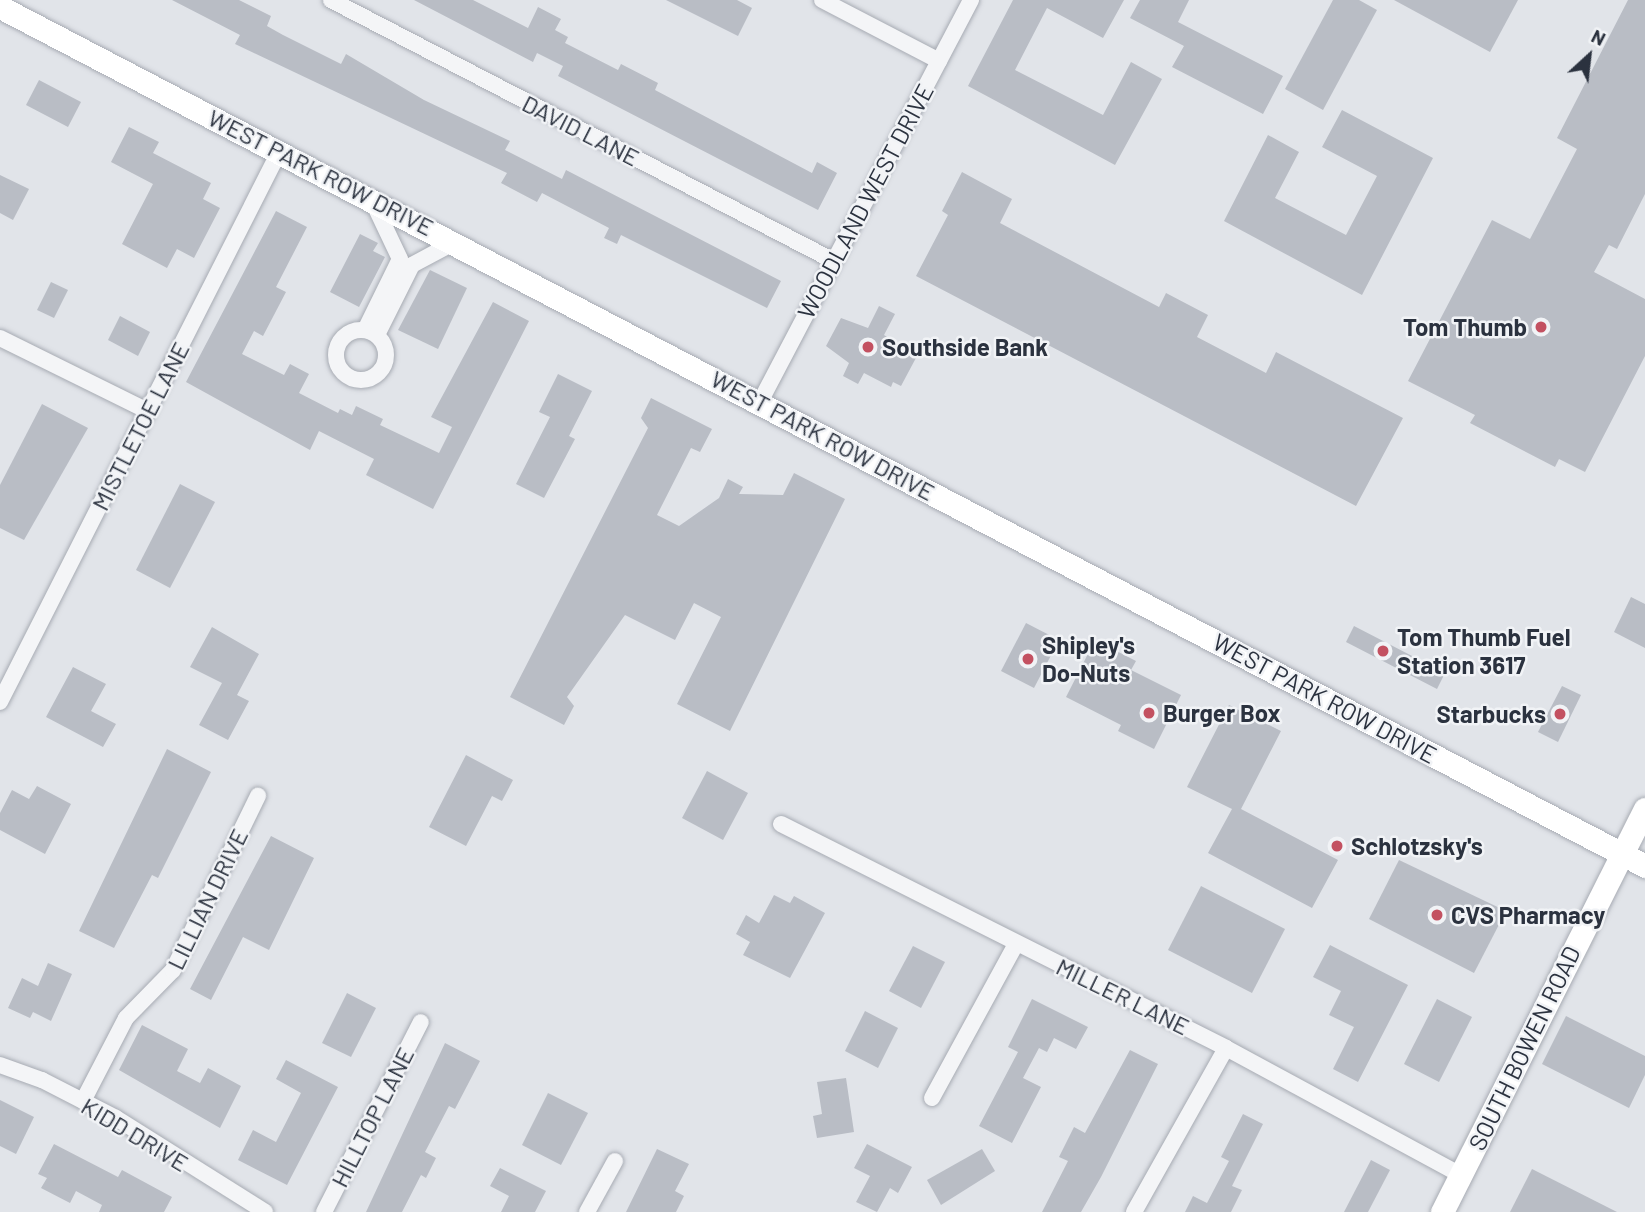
<!DOCTYPE html>
<style>
body{margin:0}
#map{position:relative;width:1645px;height:1212px;overflow:hidden;background:#e1e4e9;font-family:Barlow,sans-serif}
div>[style]{position:absolute}
[style*='--x']{left:calc(var(--x)*1px);top:calc(var(--y)*1px);width:calc(var(--w)*1px);rotate:calc(var(--a)*1deg)}
.building>*{inset:0;background:#b9bdc5}
.roads{filter:drop-shadow(0 0 2px #a7abb3) drop-shadow(0 0 2px #a7abb3)}
.minor>*{height:16px;margin:-8px;padding:0 8px;transform-origin:8px;border-radius:8px;background:#f4f5f7}
.minor>.ring{margin:-8px;padding:0;box-sizing:content-box;background:none;border:16px solid #f4f5f7;border-radius:50%}
.secondary>*{height:23px;margin:-11.5px;padding:0 11.5px;transform-origin:11.5px;border-radius:11.5px;background:#fff}
.dots>*{width:19px;height:19px;translate:-50% -50%;box-sizing:border-box;border:4px solid #f1f3f6;border-radius:50%}
span{translate:-50% -50%;white-space:nowrap;text-align:center;line-height:1.15;-webkit-text-stroke:5px #f1f3f6;paint-order:stroke}
.street-label{font-size:24px;color:#2b323f}
.poi-label{font-size:24px;color:#2b323f;font-weight:700}
.right{translate:-100% -50%;text-align:right}
.left{translate:0 -50%;text-align:left}
.north{position:absolute;left:1554px;top:21px;width:70px;height:70px;-webkit-text-stroke:5px #f1f3f6;paint-order:stroke;rotate:27deg;font-size:19px;font-weight:700;line-height:28px;text-align:center;color:#2b323f}
.north::after{content:'';display:block;margin:auto;width:24px;height:32px;background:#2b323f;clip-path:polygon(50% 0,100% 100%,50% 72%,0 100%)}
</style>
<div id="map">
<div class="building">
<div style="clip-path:polygon(172px 0,239px 0,271px 16px,267px 26px,283px 35px,341px 64px,346px 54px,424px 100px,510px 141px,505px 150px,562px 179px,566px 170px,781px 281px,767px 308px,621px 235px,617px 244px,604px 238px,609px 228px,542px 193px,537px 202px,501px 183px,507px 173px,235px 44px,240px 35px)"></div>
<div style="clip-path:polygon(414px 0,473px 0,528px 28px,538px 7px,561px 19px,555px 30px,568px 37px,565px 43px,618px 70px,621px 64px,658px 83px,655px 90px,812px 173px,817px 162px,837px 173px,818px 210px,558px 76px,563px 66px,537px 53px,533px 62px)"></div>
<div style="clip-path:polygon(666px 0,737px 0,752px 8px,738px 36px)"></div>
<div style="clip-path:polygon(1013px 0,1124px 0,1103px 38px,1047px 8px,1015px 70px,1103px 115px,1131px 62px,1162px 79px,1115px 165px,968px 86px)"></div>
<div style="clip-path:polygon(1140px 0,1189px 0,1178px 22px,1283px 76px,1263px 114px,1172px 67px,1184px 46px,1130px 18px)"></div>
<div style="clip-path:polygon(1333px 0,1359px 0,1377px 10px,1323px 110px,1285px 89px)"></div>
<div style="clip-path:polygon(1394px 0,1518px 0,1490px 52px)"></div>
<div style="clip-path:polygon(1628px 0,1645px 0,1645px 194px,1617px 249px,1609px 245px,1594px 272px,1645px 299px,1645px 356px,1585px 472px,1559px 459px,1555px 467px,1470px 423px,1475px 415px,1408px 381px,1492px 220px,1530px 239px,1577px 149px,1557px 138px)"></div>
<div style="clip-path:polygon(39px 80px,81px 102px,68px 127px,26px 105px)"></div>
<div style="clip-path:polygon(1342px 110px,1433px 158px,1362px 295px,1224px 221px,1268px 135px,1299px 152px,1275px 198px,1346px 235px,1377px 176px,1322px 147px)"></div>
<div style="clip-path:polygon(129px 127px,159px 142px,153px 153px,211px 183px,203px 199px,220px 208px,194px 258px,177px 249px,167px 268px,122px 244px,153px 184px,111px 162px)"></div>
<div style="clip-path:polygon(962px 172px,1012px 199px,1000px 223px,1159px 307px,1166px 293px,1208px 315px,1197px 337px,1266px 373px,1276px 352px,1403px 418px,1356px 506px,916px 276px,948px 215px,942px 211px)"></div>
<div style="clip-path:polygon(0 175px,29px 189px,13px 220px,0 213px)"></div>
<div style="clip-path:polygon(276px 211px,307px 227px,276px 287px,286px 292px,263px 336px,254px 331px,242px 354px,284px 375px,290px 364px,309px 374px,299px 393px,338px 413px,340px 409px,352px 415px,356px 406px,383px 419px,380px 425px,439px 453px,452px 427px,431px 417px,493px 302px,529px 321px,433px 509px,366px 475px,374px 459px,319px 431px,310px 450px,186px 382px)"></div>
<div style="clip-path:polygon(360px 234px,378px 243px,373px 251px,385px 257px,359px 307px,330px 292px)"></div>
<div style="clip-path:polygon(430px 270px,467px 288px,438px 349px,398px 330px)"></div>
<div style="clip-path:polygon(51px 282px,68px 290px,54px 318px,37px 310px)"></div>
<div style="clip-path:polygon(879px 306px,895px 314px,884px 335px,917px 356px,901px 386px,893px 382px,891px 387px,864px 373px,858px 384px,843px 376px,849px 363px,826px 346px,841px 318px,868px 328px)"></div>
<div style="clip-path:polygon(120px 316px,150px 332px,138px 356px,108px 340px)"></div>
<div style="clip-path:polygon(558px 374px,592px 391px,569px 436px,575px 439px,544px 498px,516px 484px,550px 417px,539px 412px)"></div>
<div style="clip-path:polygon(651px 398px,712px 429px,700px 452px,691px 448px,657px 515px,679px 526px,719px 498px,728px 479px,743px 487px,739px 494px,783px 495px,794px 473px,845px 499px,730px 731px,677px 704px,721px 617px,694px 603px,675px 640px,625px 615px,567px 697px,574px 706px,564px 725px,510px 697px,648px 428px,641px 418px)"></div>
<div style="clip-path:polygon(42px 404px,88px 428px,24px 540px,0 528px,0 485px)"></div>
<div style="clip-path:polygon(180px 484px,215px 502px,170px 588px,136px 570px)"></div>
<div style="clip-path:polygon(1631px 597px,1645px 604px,1645px 648px,1614px 632px)"></div>
<div style="clip-path:polygon(1026px 623px,1059px 640px,1034px 688px,1001px 671px)"></div>
<div style="clip-path:polygon(1354px 626px,1445px 673px,1437px 689px,1346px 642px)"></div>
<div style="clip-path:polygon(212px 627px,259px 654px,237px 695px,249px 701px,228px 740px,199px 725px,222px 683px,190px 667px)"></div>
<div style="clip-path:polygon(1095px 640px,1136px 661px,1131px 670px,1181px 695px,1154px 749px,1118px 731px,1121px 725px,1066px 697px)"></div>
<div style="clip-path:polygon(73px 667px,106px 684px,91px 711px,116px 724px,103px 747px,46px 717px)"></div>
<div style="clip-path:polygon(1562px 686px,1581px 695px,1558px 742px,1538px 732px)"></div>
<div style="clip-path:polygon(1229px 705px,1281px 731px,1241px 809px,1338px 860px,1312px 908px,1208px 853px,1232px 809px,1187px 787px)"></div>
<div style="clip-path:polygon(167px 749px,211px 772px,158px 878px,152px 875px,114px 948px,79px 931px)"></div>
<div style="clip-path:polygon(466px 755px,513px 780px,502px 801px,492px 796px,466px 846px,429px 827px)"></div>
<div style="clip-path:polygon(707px 771px,748px 793px,723px 840px,682px 818px)"></div>
<div style="clip-path:polygon(37px 786px,71px 804px,45px 854px,0 830px,0 813px,12px 790px,29px 799px)"></div>
<div style="clip-path:polygon(271px 836px,314px 858px,269px 950px,243px 937px,211px 1000px,190px 989px)"></div>
<div style="clip-path:polygon(1399px 860px,1506px 911px,1474px 973px,1369px 919px)"></div>
<div style="clip-path:polygon(1201px 886px,1285px 929px,1252px 993px,1168px 950px)"></div>
<div style="clip-path:polygon(774px 895px,790px 903px,794px 896px,825px 913px,790px 978px,743px 955px,750px 942px,736px 934px,746px 915px,759px 923px)"></div>
<div style="clip-path:polygon(1330px 945px,1408px 985px,1358px 1082px,1333px 1069px,1354px 1027px,1329px 1015px,1341px 991px,1313px 977px)"></div>
<div style="clip-path:polygon(913px 946px,945px 962px,921px 1008px,889px 991px)"></div>
<div style="clip-path:polygon(48px 963px,72px 974px,51px 1021px,33px 1012px,30px 1018px,8px 1008px,22px 978px,38px 986px)"></div>
<div style="clip-path:polygon(347px 993px,376px 1008px,351px 1057px,322px 1043px)"></div>
<div style="clip-path:polygon(1032px 999px,1088px 1027px,1076px 1049px,1054px 1038px,1047px 1052px,1039px 1048px,1023px 1078px,1041px 1087px,1012px 1143px,979px 1126px,1018px 1052px,1008px 1047px)"></div>
<div style="clip-path:polygon(1437px 999px,1472px 1017px,1439px 1082px,1404px 1064px)"></div>
<div style="clip-path:polygon(865px 1011px,898px 1028px,878px 1068px,845px 1051px)"></div>
<div style="clip-path:polygon(1566px 1016px,1645px 1056px,1645px 1075px,1629px 1108px,1542px 1064px)"></div>
<div style="clip-path:polygon(142px 1025px,188px 1049px,177px 1071px,200px 1083px,208px 1068px,241px 1086px,220px 1128px,119px 1070px)"></div>
<div style="clip-path:polygon(445px 1043px,480px 1061px,455px 1109px,449px 1106px,425px 1152px,436px 1158px,426px 1178px,421px 1175px,402px 1212px,366px 1212px)"></div>
<div style="clip-path:polygon(1130px 1050px,1158px 1064px,1101px 1177px,1081px 1212px,1042px 1212px,1068px 1161px,1059px 1157px,1074px 1127px,1085px 1133px)"></div>
<div style="clip-path:polygon(286px 1060px,338px 1087px,287px 1185px,238px 1160px,253px 1130px,276px 1142px,301px 1093px,276px 1079px)"></div>
<div style="clip-path:polygon(846px 1078px,854px 1132px,817px 1138px,813px 1116px,822px 1114px,817px 1082px)"></div>
<div style="clip-path:polygon(548px 1093px,588px 1113px,561px 1165px,522px 1145px)"></div>
<div style="clip-path:polygon(0 1100px,34px 1117px,16px 1154px,0 1146px)"></div>
<div style="clip-path:polygon(1243px 1114px,1263px 1124px,1232px 1186px,1242px 1190px,1231px 1212px,1185px 1212px,1193px 1196px,1207px 1203px,1229px 1161px,1221px 1157px)"></div>
<div style="clip-path:polygon(54px 1144px,118px 1177px,122px 1170px,172px 1197px,164px 1212px,99px 1212px,102px 1205px,76px 1191px,70px 1203px,41px 1188px,47px 1178px,38px 1174px)"></div>
<div style="clip-path:polygon(867px 1144px,912px 1167px,898px 1193px,890px 1188px,877px 1212px,856px 1202px,870px 1176px,854px 1168px)"></div>
<div style="clip-path:polygon(657px 1149px,689px 1164px,675px 1191px,684px 1196px,676px 1212px,626px 1212px)"></div>
<div style="clip-path:polygon(982px 1149px,995px 1171px,941px 1205px,927px 1180px)"></div>
<div style="clip-path:polygon(1371px 1160px,1390px 1170px,1368px 1212px,1344px 1212px)"></div>
<div style="clip-path:polygon(500px 1168px,546px 1191px,535px 1212px,501px 1212px,509px 1196px,490px 1186px)"></div>
<div style="clip-path:polygon(1532px 1169px,1617px 1212px,1510px 1212px)"></div>
</div>
<div class="roads">
<div class="minor">
<div style="--x:331;--y:0;--w:564;--a:27.43"></div>
<div style="--x:822;--y:0;--w:132;--a:27.5"></div>
<div class="ring" style="left:336px;top:330px;width:34px;height:34px"></div>
<div style="--x:365;--y:330;--w:79;--a:-63.8"></div>
<div style="--x:400;--y:259;--w:65;--a:-115.4"></div>
<div style="--x:377;--y:335;--w:78;--a:-63.4"></div>
<div style="--x:412;--y:265;--w:49;--a:-28.1"></div>
<div style="--x:0;--y:338;--w:165;--a:26.3"></div>
<div style="--x:760;--y:402;--w:454;--a:-62.3"></div>
<div style="--x:0;--y:702;--w:619;--a:-63.1"></div>
<div style="--x:781;--y:824;--w:498;--a:26.7"></div>
<div style="--x:1226;--y:1048;--w:267;--a:28.4"></div>
<div style="--x:0;--y:1065;--w:45;--a:19.7"></div>
<div style="--x:42;--y:1080;--w:83;--a:27.2"></div>
<div style="--x:116;--y:1118;--w:176;--a:32.2"></div>
<div style="--x:932;--y:1098;--w:175;--a:-61.4"></div>
<div style="--x:83;--y:1101;--w:93;--a:-62.6"></div>
<div style="--x:126;--y:1018;--w:67;--a:-45.6"></div>
<div style="--x:173;--y:970;--w:194;--a:-64"></div>
<div style="--x:324;--y:1212;--w:213;--a:-63"></div>
<div style="--x:587;--y:1212;--w:58;--a:-61.2"></div>
<div style="--x:1134;--y:1212;--w:188;--a:-60.7"></div>
</div>
<div class="secondary">
<div style="--x:0;--y:7;--w:1856;--a:27.57"></div>
<div style="--x:1442;--y:1212;--w:451;--a:-63.3"></div>
</div>
</div>
<div class="dots">
<div style="left:1541px;top:327px;background:#c35161"></div>
<div style="left:868px;top:347px;background:#c35161"></div>
<div style="left:1383px;top:651px;background:#c35161"></div>
<div style="left:1028px;top:659px;background:#c35161"></div>
<div style="left:1149px;top:713px;background:#c35161"></div>
<div style="left:1560px;top:714px;background:#c35161"></div>
<div style="left:1337px;top:846px;background:#c35161"></div>
<div style="left:1437px;top:915px;background:#c35161"></div>
</div>
<div class="street-label">
<span style="left:581px;top:130px;rotate:27deg">DAVID LANE</span>
<span style="left:321px;top:172px;rotate:27deg">WEST PARK ROW DRIVE</span>
<span style="left:865px;top:201px;rotate:-62deg">WOODLAND WEST DRIVE</span>
<span style="left:140px;top:426px;rotate:-63deg">MISTLETOE LANE</span>
<span style="left:823px;top:435px;rotate:28deg">WEST PARK ROW DRIVE</span>
<span style="left:1325px;top:698px;rotate:28deg">WEST PARK ROW DRIVE</span>
<span style="left:207px;top:899px;rotate:-64deg">LILLIAN DRIVE</span>
<span style="left:1123px;top:996px;rotate:26deg">MILLER LANE</span>
<span style="left:1524px;top:1048px;rotate:-64deg">SOUTH BOWEN ROAD</span>
<span style="left:372px;top:1117px;rotate:-63deg">HILLTOP LANE</span>
<span style="left:135px;top:1134px;rotate:31deg">KIDD DRIVE</span>
</div>
<div class="poi-label">
<span class="right" style="left:1527px;top:327px">Tom Thumb</span>
<span class="left" style="left:882px;top:347px">Southside Bank</span>
<span class="left" style="left:1397px;top:651px">Tom Thumb Fuel<br>Station 3617</span>
<span class="left" style="left:1042px;top:659px">Shipley's<br>Do-Nuts</span>
<span class="left" style="left:1163px;top:713px">Burger Box</span>
<span class="right" style="left:1546px;top:714px">Starbucks</span>
<span class="left" style="left:1351px;top:846px">Schlotzsky's</span>
<span class="left" style="left:1451px;top:915px">CVS Pharmacy</span>
</div>
<div class="north">N</div>
</div>
